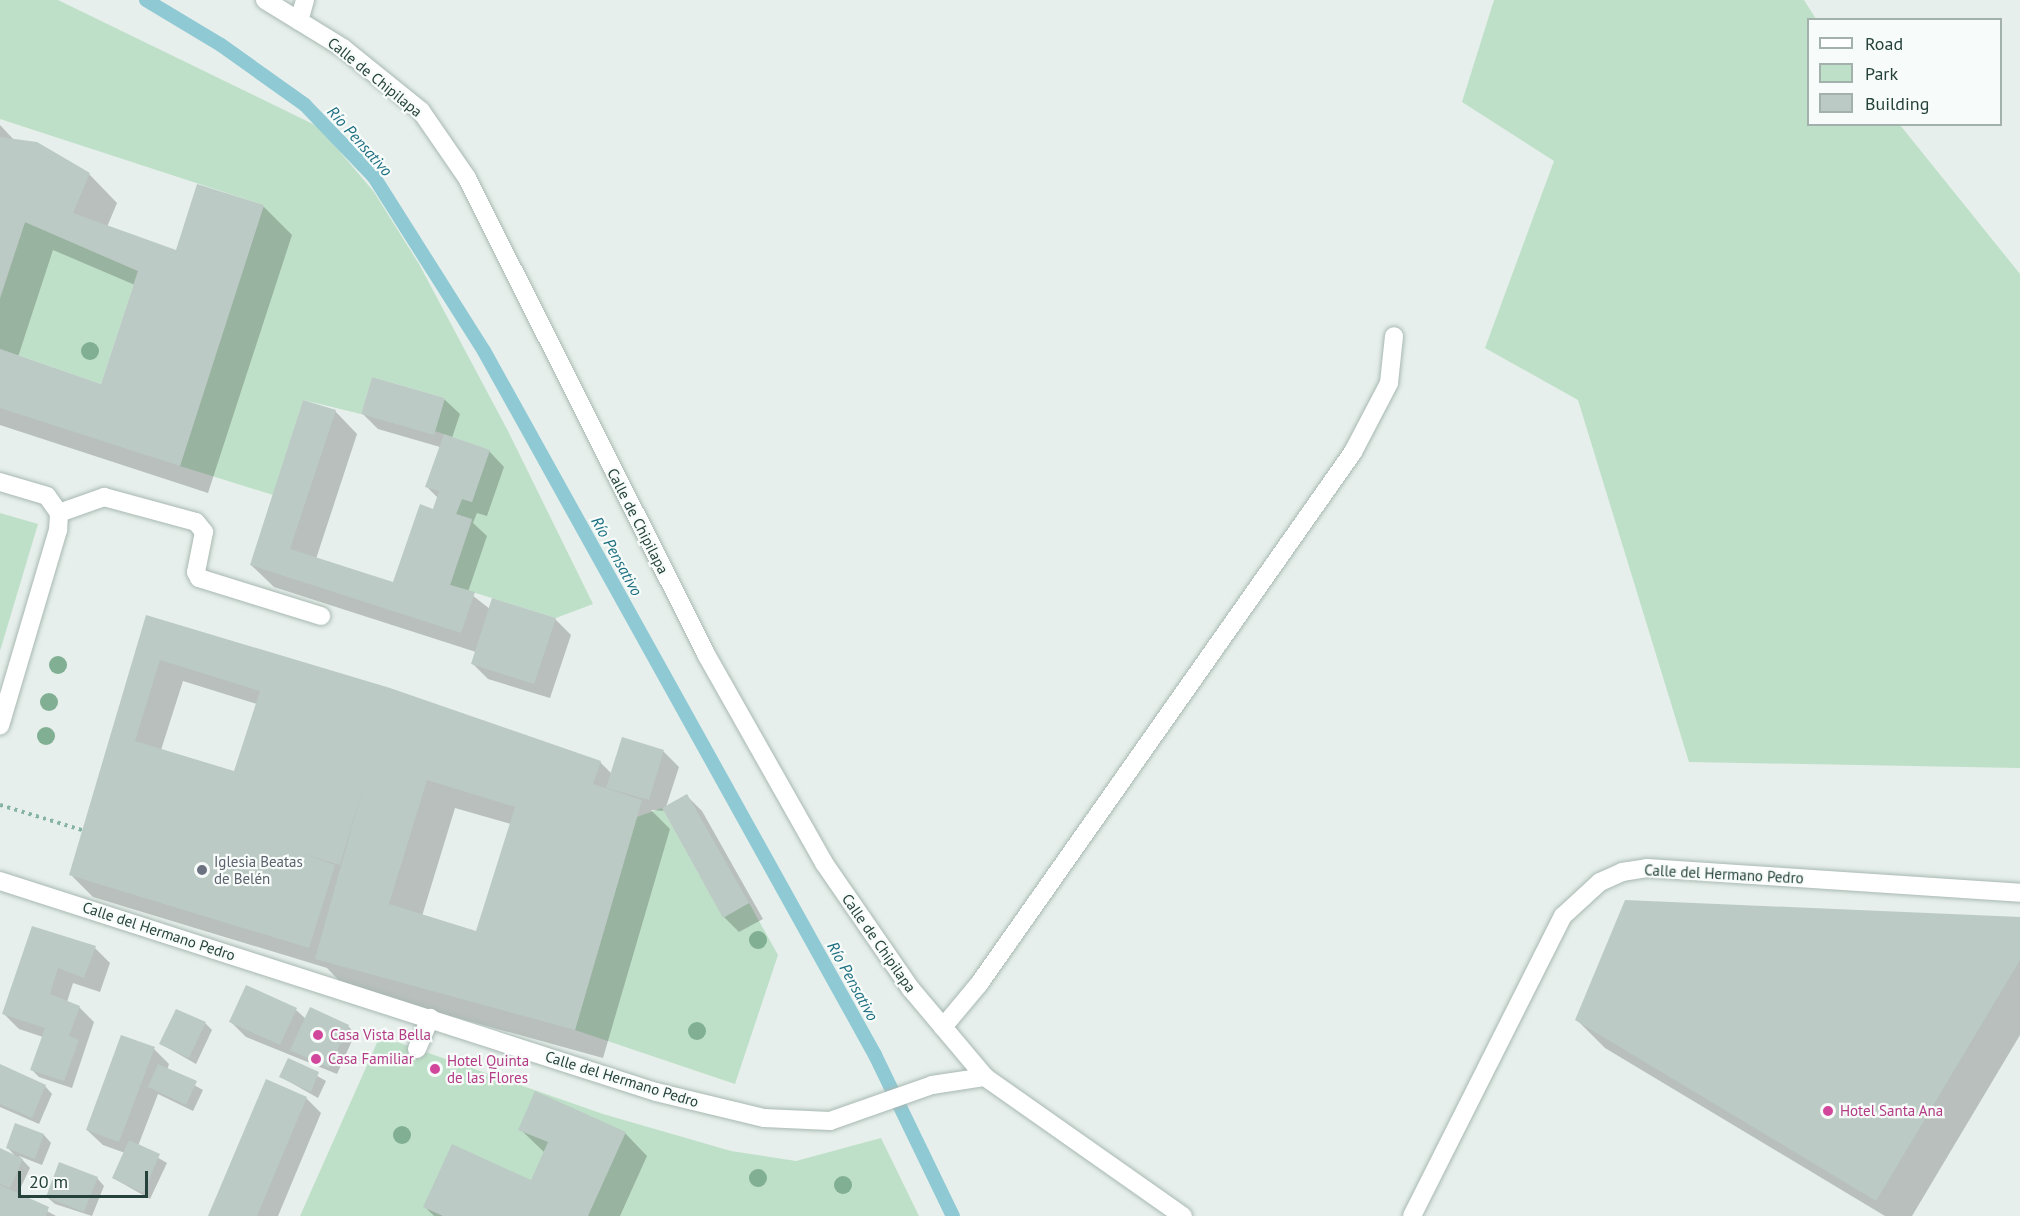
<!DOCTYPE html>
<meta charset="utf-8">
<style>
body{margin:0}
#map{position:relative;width:2020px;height:1216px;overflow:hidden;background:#e6efeb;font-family:"PT Sans",sans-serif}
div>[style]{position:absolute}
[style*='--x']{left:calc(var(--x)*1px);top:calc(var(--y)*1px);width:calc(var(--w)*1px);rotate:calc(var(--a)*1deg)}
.green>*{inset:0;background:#bfe0c8}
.shadow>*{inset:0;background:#0003}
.stream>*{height:14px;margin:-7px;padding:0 7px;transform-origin:7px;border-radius:7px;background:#8ec9d4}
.building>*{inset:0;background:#bbcac4}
.path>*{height:4px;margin-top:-2px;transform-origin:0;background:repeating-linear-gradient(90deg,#86b3a5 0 3px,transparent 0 7.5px)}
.roads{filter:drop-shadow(0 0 2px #a8b8b2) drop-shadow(0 0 2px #a8b8b2)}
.service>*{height:18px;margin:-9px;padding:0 9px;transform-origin:9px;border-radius:9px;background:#fff}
.minor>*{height:18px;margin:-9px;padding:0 9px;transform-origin:9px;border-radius:9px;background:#fff}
.secondary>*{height:18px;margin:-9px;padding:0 9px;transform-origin:9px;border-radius:9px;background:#fff}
.trees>*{width:18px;height:18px;margin:-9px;border-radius:50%;background:#80af93}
.dots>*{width:16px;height:16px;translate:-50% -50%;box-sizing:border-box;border:3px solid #f7fbf9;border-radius:50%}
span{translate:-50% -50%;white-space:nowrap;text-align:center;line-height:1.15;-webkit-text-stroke:4.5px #f7fbf9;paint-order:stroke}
.street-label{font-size:15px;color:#24423a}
.worship-label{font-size:15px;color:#5b616d}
.left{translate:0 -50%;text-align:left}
.hotel-label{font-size:15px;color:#b23c85}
.water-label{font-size:16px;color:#1c6f80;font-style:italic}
.legend{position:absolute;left:1807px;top:18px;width:195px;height:108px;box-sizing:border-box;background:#f7fbf9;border:2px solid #a3b1ad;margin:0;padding:8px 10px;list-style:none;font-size:18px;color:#24423a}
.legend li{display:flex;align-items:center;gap:12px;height:30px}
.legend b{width:30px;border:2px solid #a3b1ad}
.scale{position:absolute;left:18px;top:1171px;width:130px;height:27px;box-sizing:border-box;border:3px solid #24423a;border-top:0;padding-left:8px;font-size:18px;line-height:21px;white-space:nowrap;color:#24423a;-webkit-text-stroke:4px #f7fbf9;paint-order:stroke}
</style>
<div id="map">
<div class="green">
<div style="clip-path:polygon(0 0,58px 0,319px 127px,374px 192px,419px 264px,508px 431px,593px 604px,556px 618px,450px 585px,472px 520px,456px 514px,462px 499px,472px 502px,489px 450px,435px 431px,445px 398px,372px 377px,361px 414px,303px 400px,273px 495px,180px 466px,264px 205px,0 119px)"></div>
<div style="clip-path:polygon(1494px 0,1804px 0,1816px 19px,1808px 20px,1808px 124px,1900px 125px,2020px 274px,2020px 768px,1689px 762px,1578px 400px,1485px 348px,1554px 161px,1462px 102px)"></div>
<div style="clip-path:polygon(25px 222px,138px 271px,101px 384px,0 349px,0 299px)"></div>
<div style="clip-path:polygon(0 513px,38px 524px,0 651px)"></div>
<div style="clip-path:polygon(662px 808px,723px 917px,749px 903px,778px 955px,735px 1084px,575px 1030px,637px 817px)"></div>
<div style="clip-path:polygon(380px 1036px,603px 1114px,731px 1151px,796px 1161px,881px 1138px,919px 1216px,300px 1216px)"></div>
</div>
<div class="shadow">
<div style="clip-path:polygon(evenodd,0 125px,15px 141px,89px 174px,117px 203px,107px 227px,177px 252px,198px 186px,264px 207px,292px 235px,208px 493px,0 425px,0 125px,53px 250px,135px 285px,102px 386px,18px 357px,53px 250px)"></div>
<div style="clip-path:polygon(444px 399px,460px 414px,452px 438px,489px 451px,504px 467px,487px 516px,477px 513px,473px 523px,487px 536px,468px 592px,490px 609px,555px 619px,571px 635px,550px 698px,488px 679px,472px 663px,476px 652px,274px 587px,251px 565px,335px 411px,357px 434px,316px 559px,400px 587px,438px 498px,427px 487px,440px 447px,378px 429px,363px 414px)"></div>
<div style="clip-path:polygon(evenodd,147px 617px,600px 762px,612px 774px,623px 739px,664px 752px,679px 767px,666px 807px,687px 796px,702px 811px,763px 919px,739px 932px,724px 917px,665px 811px,651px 810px,670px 829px,603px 1058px,345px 987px,327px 968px,93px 897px,71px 875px,147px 617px,183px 681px,257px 704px,235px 773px,161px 750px,183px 681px,147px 617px,455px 808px,511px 824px,477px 933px,422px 916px,455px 808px)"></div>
<div style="clip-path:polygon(2020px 918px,2020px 1035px,1912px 1216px,1885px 1216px,1605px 1048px,1577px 1020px)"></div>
<div style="clip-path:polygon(33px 928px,95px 948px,110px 963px,100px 992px,73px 983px,67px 1002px,79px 1007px,94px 1022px,72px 1088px,39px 1077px,32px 1070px,43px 1037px,19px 1029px,4px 1014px)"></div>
<div style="clip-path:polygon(296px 1010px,306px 1019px,348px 1026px,355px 1034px,337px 1074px,246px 1037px,231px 1022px)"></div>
<div style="clip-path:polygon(205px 1023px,212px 1030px,196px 1064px,161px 1044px)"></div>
<div style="clip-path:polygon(154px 1049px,169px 1064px,167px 1070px,203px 1090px,193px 1111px,158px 1094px,138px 1146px,167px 1163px,150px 1199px,113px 1178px,125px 1153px,103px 1145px,87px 1130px)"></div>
<div style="clip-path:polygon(289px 1060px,326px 1081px,318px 1098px,281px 1077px)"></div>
<div style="clip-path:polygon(0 1066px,45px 1086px,52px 1094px,39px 1124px,0 1107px)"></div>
<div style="clip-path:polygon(306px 1098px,321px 1113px,278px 1216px,210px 1216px)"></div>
<div style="clip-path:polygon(16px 1125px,44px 1135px,51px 1143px,42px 1165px,19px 1156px,30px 1168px,17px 1195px,56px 1216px,0 1216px,0 1150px,17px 1158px,7px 1147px)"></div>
<div style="clip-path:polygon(520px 1129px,625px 1133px,647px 1156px,620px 1216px,434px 1216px,425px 1207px,532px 1182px,545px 1153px)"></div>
<div style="clip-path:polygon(97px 1178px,104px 1186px,92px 1216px,55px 1204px,47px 1197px)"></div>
</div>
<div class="stream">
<div style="--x:146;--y:0;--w:87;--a:31"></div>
<div style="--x:221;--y:45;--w:103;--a:35.5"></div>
<div style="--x:305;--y:105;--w:100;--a:46.2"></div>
<div style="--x:374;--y:177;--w:206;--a:57.7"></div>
<div style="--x:484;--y:351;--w:805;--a:60.95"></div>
<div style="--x:875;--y:1055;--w:179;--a:64.2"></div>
</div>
<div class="building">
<div style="clip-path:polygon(0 137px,37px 142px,90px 173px,73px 213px,176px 250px,197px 184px,264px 205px,180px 466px,0 408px,0 349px,101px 384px,138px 271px,25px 222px,0 297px)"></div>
<div style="clip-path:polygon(372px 377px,445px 398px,434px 435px,361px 414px)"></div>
<div style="clip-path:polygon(303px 400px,336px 410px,290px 549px,393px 582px,420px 504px,433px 509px,439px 491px,425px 487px,444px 434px,490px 450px,472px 502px,462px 499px,456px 514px,472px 519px,450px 585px,475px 592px,461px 633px,250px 565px)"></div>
<div style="clip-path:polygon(492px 598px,556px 618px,534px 684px,471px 664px)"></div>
<div style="clip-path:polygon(evenodd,146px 615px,390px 688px,601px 761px,593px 784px,642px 800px,575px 1030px,315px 959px,363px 787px,340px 865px,300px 853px,335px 865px,309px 948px,69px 875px,146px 615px,160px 660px,260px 691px,234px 771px,135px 741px,160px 660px,146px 615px,427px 780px,515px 807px,476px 931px,389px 904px,427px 780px)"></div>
<div style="clip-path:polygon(622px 737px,664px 750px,649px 800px,606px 788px)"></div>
<div style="clip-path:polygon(687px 794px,749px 903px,723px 918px,662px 808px)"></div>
<div style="clip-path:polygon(1625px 900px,2020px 917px,2020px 960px,1876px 1201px,1575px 1020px)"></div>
<div style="clip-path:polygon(32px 926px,96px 946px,84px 978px,58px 968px,50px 994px,80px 1006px,69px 1036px,79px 1040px,64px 1081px,30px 1070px,45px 1028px,2px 1014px)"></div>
<div style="clip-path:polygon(246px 985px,297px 1008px,280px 1045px,229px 1022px)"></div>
<div style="clip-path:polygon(310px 1007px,349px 1025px,329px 1068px,290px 1050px)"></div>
<div style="clip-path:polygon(176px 1009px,206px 1022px,189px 1058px,159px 1044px)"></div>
<div style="clip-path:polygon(121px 1035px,155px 1047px,119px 1142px,86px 1130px)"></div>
<div style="clip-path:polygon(288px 1058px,319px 1072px,311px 1092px,279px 1077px)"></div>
<div style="clip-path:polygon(0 1064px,46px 1085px,32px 1118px,0 1104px)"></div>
<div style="clip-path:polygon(158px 1064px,197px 1081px,186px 1105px,148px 1087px)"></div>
<div style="clip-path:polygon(266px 1079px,307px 1097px,257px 1216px,208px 1216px)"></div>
<div style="clip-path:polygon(535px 1091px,626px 1132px,588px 1216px,443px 1216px,423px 1207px,452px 1144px,531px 1180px,548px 1142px,518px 1130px)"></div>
<div style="clip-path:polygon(15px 1123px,44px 1134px,35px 1159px,6px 1148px)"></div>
<div style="clip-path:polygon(129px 1140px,160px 1154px,143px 1193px,112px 1178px)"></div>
<div style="clip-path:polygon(0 1148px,23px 1159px,10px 1188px,0 1184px)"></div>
<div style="clip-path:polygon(59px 1162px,98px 1177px,84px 1212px,46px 1197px)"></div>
<div style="clip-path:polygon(0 1185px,49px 1207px,46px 1216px,0 1216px)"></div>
</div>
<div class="path">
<div style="--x:0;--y:805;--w:86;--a:17"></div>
</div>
<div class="roads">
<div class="service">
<div style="--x:299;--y:21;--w:22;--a:-74"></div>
<div style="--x:59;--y:513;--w:48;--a:-19.6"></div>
<div style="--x:104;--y:497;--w:95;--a:15.2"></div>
<div style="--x:196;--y:522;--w:13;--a:51"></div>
<div style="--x:204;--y:532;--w:41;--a:101.3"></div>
<div style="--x:196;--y:572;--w:7;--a:63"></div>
<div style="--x:199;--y:578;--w:128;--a:17.3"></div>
<div style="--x:943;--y:1027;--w:56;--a:-50.1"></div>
<div style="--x:979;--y:984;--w:650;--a:-54.89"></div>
<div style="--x:1353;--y:452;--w:78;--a:-62.4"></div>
<div style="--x:1389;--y:383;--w:47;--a:-83.9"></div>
<div style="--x:417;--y:1049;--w:34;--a:-67"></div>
</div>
<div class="minor">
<div style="--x:0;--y:482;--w:49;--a:16.6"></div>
<div style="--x:47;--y:496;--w:21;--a:55"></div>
<div style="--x:59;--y:513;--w:17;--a:93"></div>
<div style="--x:58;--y:530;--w:204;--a:106.5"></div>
<div style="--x:0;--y:881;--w:689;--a:17.83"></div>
<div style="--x:656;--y:1092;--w:111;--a:13.5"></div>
<div style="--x:764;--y:1118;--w:66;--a:2.6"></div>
<div style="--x:830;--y:1121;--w:108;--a:-19.4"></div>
<div style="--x:932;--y:1085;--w:54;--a:-8.6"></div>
<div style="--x:1412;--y:1216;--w:336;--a:-63.3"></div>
<div style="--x:1563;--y:916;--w:50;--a:-42.6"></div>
<div style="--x:1600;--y:882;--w:24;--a:-24"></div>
<div style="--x:1622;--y:872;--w:25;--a:-9"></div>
<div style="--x:1647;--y:868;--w:374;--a:3.8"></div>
</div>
<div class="secondary">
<div style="--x:265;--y:0;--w:92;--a:31.6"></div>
<div style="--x:343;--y:48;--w:100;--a:38.9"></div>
<div style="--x:421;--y:111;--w:81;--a:55.5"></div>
<div style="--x:467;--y:178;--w:535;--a:63.34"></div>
<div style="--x:707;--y:656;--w:238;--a:60.5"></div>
<div style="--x:824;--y:863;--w:153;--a:55.4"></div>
<div style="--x:911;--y:989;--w:115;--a:49.9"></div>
<div style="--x:985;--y:1077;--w:242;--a:35.1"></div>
</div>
</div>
<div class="trees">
<div style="left:90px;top:351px"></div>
<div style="left:58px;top:665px"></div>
<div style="left:49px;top:702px"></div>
<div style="left:46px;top:736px"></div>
<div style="left:758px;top:940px"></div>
<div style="left:697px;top:1031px"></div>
<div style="left:402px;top:1135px"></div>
<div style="left:758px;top:1178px"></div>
<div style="left:843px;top:1185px"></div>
</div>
<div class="dots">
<div style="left:202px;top:870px;background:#6b7280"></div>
<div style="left:318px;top:1035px;background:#d1479c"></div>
<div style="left:316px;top:1059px;background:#d1479c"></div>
<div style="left:435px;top:1069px;background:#d1479c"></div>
<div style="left:1828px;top:1111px;background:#d1479c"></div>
</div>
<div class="street-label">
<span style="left:375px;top:77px;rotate:39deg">Calle de Chipilapa</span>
<span style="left:638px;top:521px;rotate:63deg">Calle de Chipilapa</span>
<span style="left:1724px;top:874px;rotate:3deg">Calle del Hermano Pedro</span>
<span style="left:159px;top:931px;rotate:18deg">Calle del Hermano Pedro</span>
<span style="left:879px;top:943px;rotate:55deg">Calle de Chipilapa</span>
<span style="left:622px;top:1079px;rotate:17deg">Calle del Hermano Pedro</span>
</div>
<div class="worship-label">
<span class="left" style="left:214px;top:870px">Iglesia Beatas<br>de Belén</span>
</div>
<div class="hotel-label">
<span class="left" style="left:330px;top:1035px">Casa Vista Bella</span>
<span class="left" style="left:328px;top:1059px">Casa Familiar</span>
<span class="left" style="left:447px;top:1069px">Hotel Quinta<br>de las Flores</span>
<span class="left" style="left:1840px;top:1111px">Hotel Santa Ana</span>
</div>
<div class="water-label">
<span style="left:360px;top:141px;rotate:48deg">Río Pensativo</span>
<span style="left:617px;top:556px;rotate:61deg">Río Pensativo</span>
<span style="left:853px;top:981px;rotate:61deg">Río Pensativo</span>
</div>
<ul class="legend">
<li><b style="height:8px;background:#fff"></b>Road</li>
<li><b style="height:16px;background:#bfe0c8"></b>Park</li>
<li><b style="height:16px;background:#bbcac4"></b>Building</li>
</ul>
<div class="scale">20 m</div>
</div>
